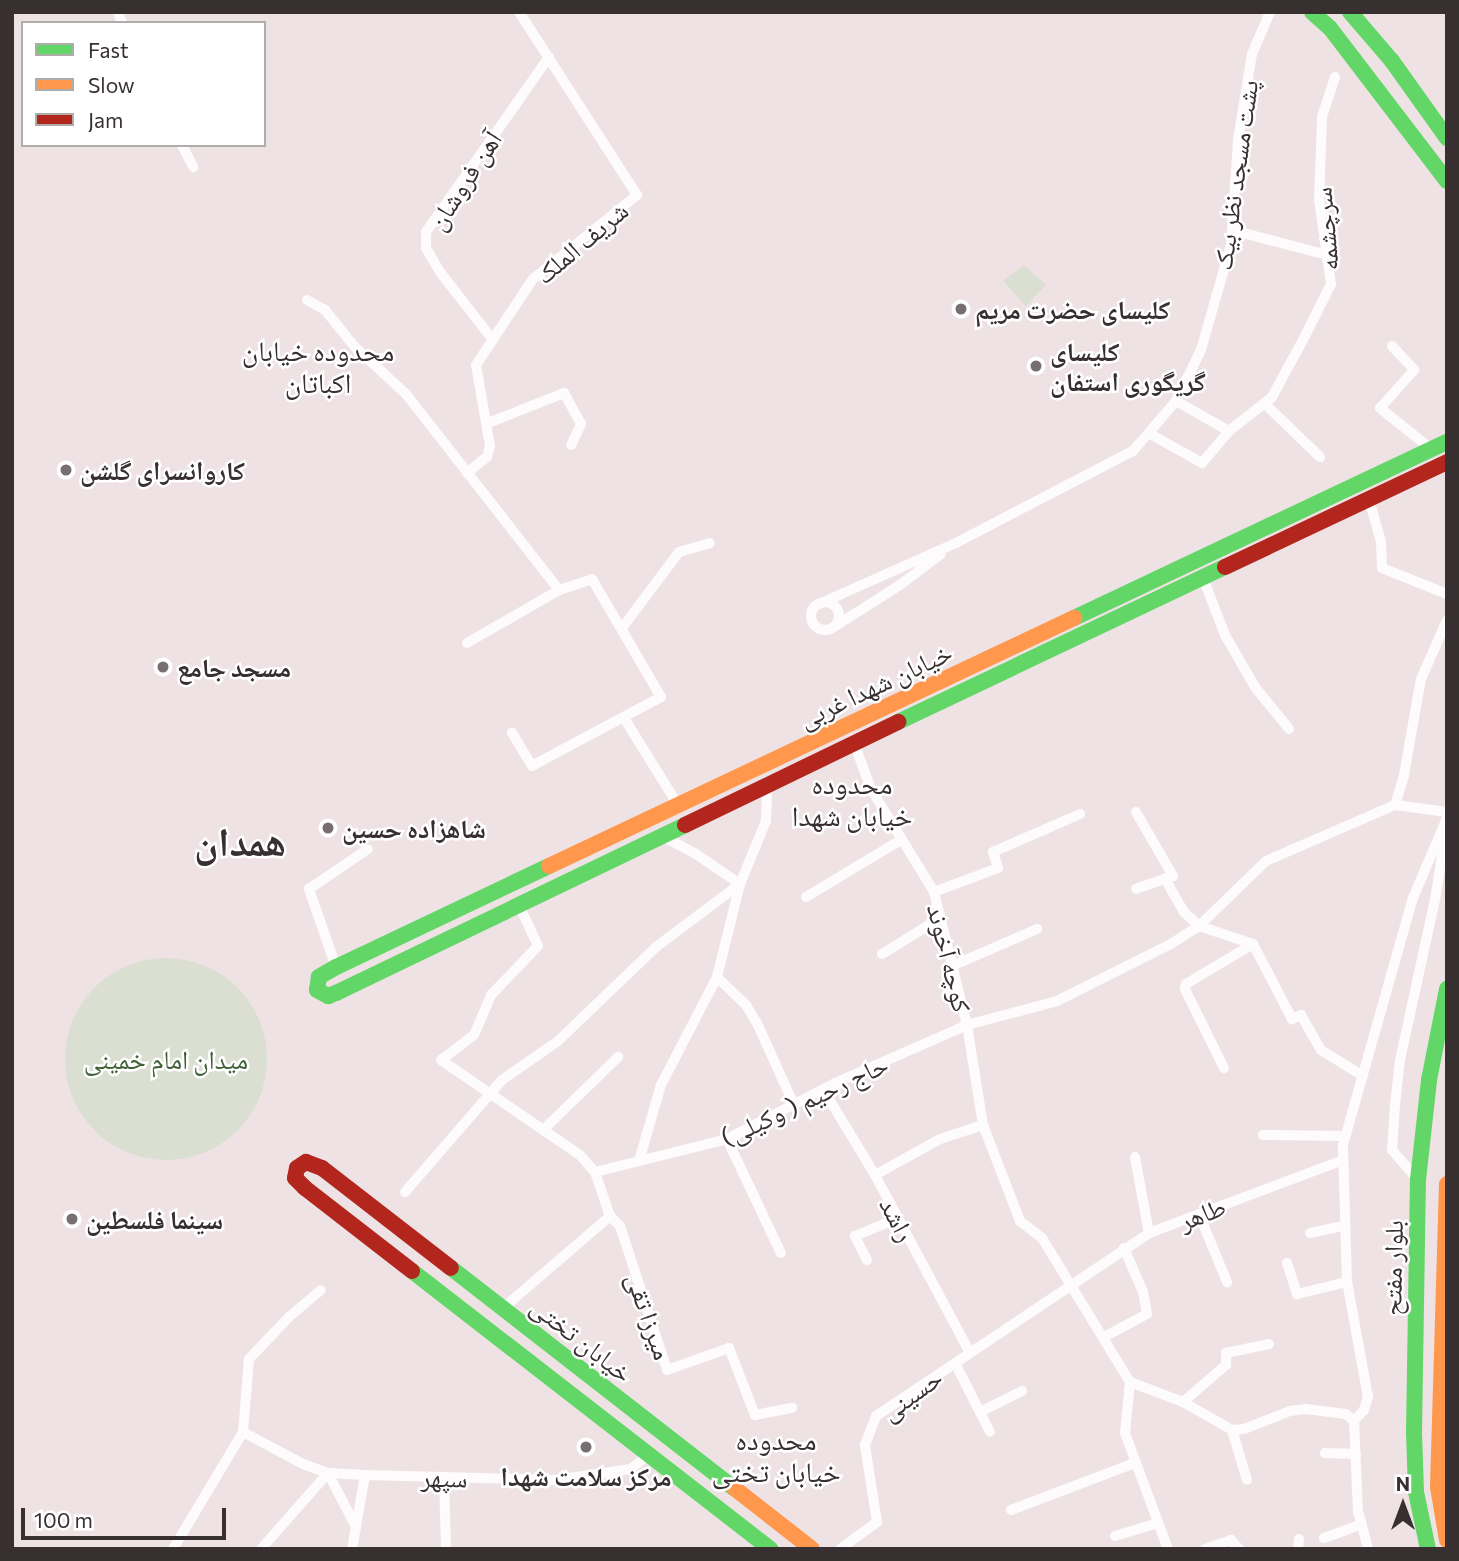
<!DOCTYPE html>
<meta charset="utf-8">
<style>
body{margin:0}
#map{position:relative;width:1459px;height:1561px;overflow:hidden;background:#efe2e4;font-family:Commissioner,"Noto Naskh Arabic",sans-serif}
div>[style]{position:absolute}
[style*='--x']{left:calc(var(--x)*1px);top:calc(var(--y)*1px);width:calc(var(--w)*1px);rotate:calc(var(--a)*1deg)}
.green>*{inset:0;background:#dadfd1}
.round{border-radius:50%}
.street>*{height:10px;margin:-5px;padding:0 5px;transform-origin:5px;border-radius:5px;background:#fdfbfb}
.street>.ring{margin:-5px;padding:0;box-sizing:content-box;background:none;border:10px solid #fdfbfb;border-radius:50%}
.fast>*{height:16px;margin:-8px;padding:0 8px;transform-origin:8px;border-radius:8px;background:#63d668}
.slow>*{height:16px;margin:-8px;padding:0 8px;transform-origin:8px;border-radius:8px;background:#ff974d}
.jam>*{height:16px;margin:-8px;padding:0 8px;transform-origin:8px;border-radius:8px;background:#b3261e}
.dots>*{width:19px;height:19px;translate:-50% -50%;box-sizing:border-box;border:4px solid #fff;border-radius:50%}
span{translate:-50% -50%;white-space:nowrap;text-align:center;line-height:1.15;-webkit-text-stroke:5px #fff;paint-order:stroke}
.street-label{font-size:26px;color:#372f30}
.poi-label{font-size:26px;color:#372f30;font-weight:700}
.left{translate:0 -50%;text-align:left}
.park-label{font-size:26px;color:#416036}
.neighbourhood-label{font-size:28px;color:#372f30}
.town-label{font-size:40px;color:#372f30;font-weight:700}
.frame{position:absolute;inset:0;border:14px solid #372f30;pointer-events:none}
.legend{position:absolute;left:21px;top:21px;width:245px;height:126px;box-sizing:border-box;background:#fff;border:2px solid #afacac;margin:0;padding:9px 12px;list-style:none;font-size:21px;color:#372f30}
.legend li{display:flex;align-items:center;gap:14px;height:35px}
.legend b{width:35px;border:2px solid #afacac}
.north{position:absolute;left:1368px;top:1470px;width:70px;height:70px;-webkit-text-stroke:5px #fff;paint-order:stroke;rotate:0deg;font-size:19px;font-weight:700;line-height:28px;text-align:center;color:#372f30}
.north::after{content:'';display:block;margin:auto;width:24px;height:32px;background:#372f30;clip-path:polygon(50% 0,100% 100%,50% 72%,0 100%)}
.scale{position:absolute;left:21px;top:1508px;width:205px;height:32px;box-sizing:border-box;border:4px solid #372f30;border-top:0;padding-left:9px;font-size:21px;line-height:24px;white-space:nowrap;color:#372f30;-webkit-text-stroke:5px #fff;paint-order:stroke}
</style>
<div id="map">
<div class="green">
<div style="clip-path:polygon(1024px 265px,1046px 285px,1026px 306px,1003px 281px)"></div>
<div class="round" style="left:65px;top:958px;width:202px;height:202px"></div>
</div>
<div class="street">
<div style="--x:118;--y:12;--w:12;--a:70"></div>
<div style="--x:182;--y:145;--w:25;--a:63"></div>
<div style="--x:1232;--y:230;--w:98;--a:14.7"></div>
<div style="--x:307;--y:300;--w:21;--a:29"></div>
<div style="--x:325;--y:310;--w:48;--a:51"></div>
<div style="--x:355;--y:347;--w:69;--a:42.7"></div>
<div style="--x:406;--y:394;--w:249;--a:52"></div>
<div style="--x:493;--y:340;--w:86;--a:-127.9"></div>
<div style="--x:440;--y:272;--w:28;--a:-120"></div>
<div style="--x:426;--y:248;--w:16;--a:-90"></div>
<div style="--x:426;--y:232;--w:214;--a:-54.9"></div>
<div style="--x:1392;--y:346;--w:33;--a:47"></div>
<div style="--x:1414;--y:370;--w:51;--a:131.8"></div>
<div style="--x:1380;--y:408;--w:65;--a:38.8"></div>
<div style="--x:1176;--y:401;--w:61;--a:29.5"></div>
<div style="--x:1264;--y:403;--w:78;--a:44"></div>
<div style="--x:488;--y:423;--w:82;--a:-21.5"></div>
<div style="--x:564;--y:393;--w:35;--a:61"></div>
<div style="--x:581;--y:424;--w:23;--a:115"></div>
<div style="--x:1150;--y:434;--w:60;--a:29.1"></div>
<div style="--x:1202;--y:463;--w:42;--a:-49.8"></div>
<div style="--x:1229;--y:431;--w:55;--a:-38.3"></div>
<div style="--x:1272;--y:397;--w:69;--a:-61.6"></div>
<div style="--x:1305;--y:336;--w:58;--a:-63.4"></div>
<div style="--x:1331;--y:284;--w:85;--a:-98.1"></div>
<div style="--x:1319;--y:200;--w:83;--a:-87.9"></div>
<div style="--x:1322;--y:117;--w:42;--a:-72"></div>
<div style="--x:467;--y:473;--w:26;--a:-39"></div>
<div style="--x:487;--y:457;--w:11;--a:-75"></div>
<div style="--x:490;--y:446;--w:82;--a:-99.8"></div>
<div style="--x:476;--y:365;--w:103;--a:-56.5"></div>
<div style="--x:533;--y:279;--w:134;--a:-38.9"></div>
<div style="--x:637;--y:195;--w:218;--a:-122.8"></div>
<div style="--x:1369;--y:499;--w:45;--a:74.4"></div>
<div style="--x:1381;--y:542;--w:26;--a:88"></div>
<div style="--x:1382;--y:568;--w:70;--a:21.8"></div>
<div style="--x:1203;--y:578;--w:61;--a:68.9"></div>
<div style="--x:1225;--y:635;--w:60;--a:60"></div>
<div style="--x:1255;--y:687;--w:54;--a:51"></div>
<div class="ring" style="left:811px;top:602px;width:18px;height:18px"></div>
<div style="--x:819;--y:604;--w:148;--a:-24"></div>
<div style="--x:954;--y:544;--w:202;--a:-27.5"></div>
<div style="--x:1133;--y:451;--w:66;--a:-49.3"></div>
<div style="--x:1176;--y:401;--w:57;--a:-63.9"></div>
<div style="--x:1201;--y:350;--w:109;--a:-74.1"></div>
<div style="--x:1231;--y:245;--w:105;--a:-86.2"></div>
<div style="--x:1238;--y:140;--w:87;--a:-80.8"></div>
<div style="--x:1252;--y:54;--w:46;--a:-66.8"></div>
<div style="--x:837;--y:625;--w:75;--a:-32.4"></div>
<div style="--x:900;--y:585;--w:51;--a:-37.1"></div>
<div style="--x:622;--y:628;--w:95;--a:-53.1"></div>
<div style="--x:679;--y:552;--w:32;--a:-16"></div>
<div style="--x:467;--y:643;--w:106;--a:-29.9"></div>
<div style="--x:559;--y:590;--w:35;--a:-18"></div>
<div style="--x:592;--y:579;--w:137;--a:59.7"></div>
<div style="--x:661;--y:697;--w:146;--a:151.9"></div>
<div style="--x:532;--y:766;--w:39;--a:-121"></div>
<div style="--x:624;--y:718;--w:102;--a:58.2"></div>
<div style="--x:854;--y:743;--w:49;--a:69.7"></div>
<div style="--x:871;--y:789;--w:121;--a:58.5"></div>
<div style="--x:934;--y:892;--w:137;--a:76.1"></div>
<div style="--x:967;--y:1025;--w:101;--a:80.9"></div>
<div style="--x:983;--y:1125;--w:103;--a:68.9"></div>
<div style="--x:1020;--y:1221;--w:28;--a:38"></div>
<div style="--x:1042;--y:1238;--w:169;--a:58.6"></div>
<div style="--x:1130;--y:1382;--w:51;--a:95.6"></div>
<div style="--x:1125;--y:1433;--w:124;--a:69.7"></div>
<div style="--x:1395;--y:805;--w:31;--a:-73"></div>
<div style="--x:1404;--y:775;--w:97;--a:-80"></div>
<div style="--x:1421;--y:679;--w:64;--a:-66.2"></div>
<div style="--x:1136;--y:812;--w:74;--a:60"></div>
<div style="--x:1173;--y:876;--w:39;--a:161"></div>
<div style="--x:664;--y:837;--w:36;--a:28"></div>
<div style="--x:696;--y:854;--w:53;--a:34.3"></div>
<div style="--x:1165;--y:879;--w:38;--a:60"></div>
<div style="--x:1184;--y:912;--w:21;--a:43"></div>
<div style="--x:1199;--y:926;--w:57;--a:18.4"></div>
<div style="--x:1253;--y:944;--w:85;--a:62.5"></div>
<div style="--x:1292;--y:1019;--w:10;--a:-24"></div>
<div style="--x:1301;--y:1015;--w:40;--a:60.3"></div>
<div style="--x:1321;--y:1050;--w:49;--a:31.8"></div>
<div style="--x:934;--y:892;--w:68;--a:-20.6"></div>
<div style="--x:998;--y:868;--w:17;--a:-107"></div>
<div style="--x:993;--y:852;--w:95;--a:-23.6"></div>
<div style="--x:806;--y:897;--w:111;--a:-31"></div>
<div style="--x:519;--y:905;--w:45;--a:65.1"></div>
<div style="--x:538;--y:946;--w:68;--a:133.8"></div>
<div style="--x:491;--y:995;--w:43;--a:113"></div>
<div style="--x:474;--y:1035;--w:41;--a:142.9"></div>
<div style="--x:441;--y:1060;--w:168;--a:34.4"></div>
<div style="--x:580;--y:1155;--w:23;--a:49"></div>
<div style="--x:595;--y:1172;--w:46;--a:71.2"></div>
<div style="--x:610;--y:1216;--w:14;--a:45"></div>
<div style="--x:620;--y:1226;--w:151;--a:71.9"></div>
<div style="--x:667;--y:1370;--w:66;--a:-19.5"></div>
<div style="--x:729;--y:1348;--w:72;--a:68.8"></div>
<div style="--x:755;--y:1415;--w:38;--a:-11"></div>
<div style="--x:882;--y:954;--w:68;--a:-31.8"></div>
<div style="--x:952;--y:966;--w:93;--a:-23.5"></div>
<div style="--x:336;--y:967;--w:83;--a:-109.1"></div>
<div style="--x:309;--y:889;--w:71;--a:-34.1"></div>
<div style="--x:717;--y:977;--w:40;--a:44"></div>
<div style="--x:746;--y:1005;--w:21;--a:59"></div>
<div style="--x:757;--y:1023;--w:90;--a:65.7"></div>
<div style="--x:1224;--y:1068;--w:88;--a:-116.3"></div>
<div style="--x:1185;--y:989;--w:5;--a:-79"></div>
<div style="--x:1186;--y:984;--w:78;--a:-30.8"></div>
<div style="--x:823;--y:1089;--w:100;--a:58.8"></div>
<div style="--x:875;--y:1175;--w:200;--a:61.9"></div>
<div style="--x:543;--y:1130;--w:105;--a:-44.2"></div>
<div style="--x:1263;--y:1135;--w:82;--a:0.7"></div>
<div style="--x:727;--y:1139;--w:126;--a:64.7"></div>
<div style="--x:1135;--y:1157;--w:77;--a:79.6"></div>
<div style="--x:639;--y:1161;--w:79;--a:-73.9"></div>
<div style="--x:661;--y:1085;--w:122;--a:-62.6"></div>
<div style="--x:717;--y:977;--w:96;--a:-76.1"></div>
<div style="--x:740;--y:884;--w:68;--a:-67.6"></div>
<div style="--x:766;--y:821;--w:37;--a:-88"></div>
<div style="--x:595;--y:1172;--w:136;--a:-14"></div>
<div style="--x:727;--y:1139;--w:122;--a:-27.4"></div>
<div style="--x:835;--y:1083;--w:144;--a:-23.7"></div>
<div style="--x:967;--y:1025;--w:93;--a:-14.9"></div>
<div style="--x:1057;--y:1001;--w:127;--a:-26.6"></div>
<div style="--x:1171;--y:944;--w:33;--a:-33"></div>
<div style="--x:1199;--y:926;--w:93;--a:-44.1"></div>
<div style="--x:1266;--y:861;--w:141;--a:-23.5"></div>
<div style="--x:1395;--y:805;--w:52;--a:7.7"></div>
<div style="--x:875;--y:1175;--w:74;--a:-29"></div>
<div style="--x:940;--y:1139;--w:45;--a:-18"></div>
<div style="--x:1418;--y:1180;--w:40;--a:-131"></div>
<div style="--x:1392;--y:1150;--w:45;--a:-86.2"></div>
<div style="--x:1395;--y:1105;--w:45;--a:-83.7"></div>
<div style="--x:1400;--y:1060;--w:164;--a:-77.7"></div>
<div style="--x:1435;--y:900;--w:72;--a:-81.2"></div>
<div style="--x:405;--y:1192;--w:148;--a:-49.1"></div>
<div style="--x:502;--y:1080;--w:68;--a:-34.9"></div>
<div style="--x:558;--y:1041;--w:136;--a:-43.8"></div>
<div style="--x:656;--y:947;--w:105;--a:-36.9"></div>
<div style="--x:1199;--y:1214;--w:74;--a:67.6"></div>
<div style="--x:1310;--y:1233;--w:35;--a:-12"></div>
<div style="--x:867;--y:1260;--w:27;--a:-117"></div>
<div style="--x:855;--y:1236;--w:47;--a:-22.7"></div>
<div style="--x:1287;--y:1263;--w:33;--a:72"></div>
<div style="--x:1297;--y:1294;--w:51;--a:-13.5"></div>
<div style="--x:502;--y:1309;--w:143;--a:-40.7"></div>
<div style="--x:1104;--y:1337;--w:49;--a:-28.1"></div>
<div style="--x:1147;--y:1314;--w:22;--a:-100"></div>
<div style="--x:1143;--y:1292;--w:48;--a:-113.4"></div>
<div style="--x:955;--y:1363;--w:77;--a:63.1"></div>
<div style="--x:1130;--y:1382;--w:57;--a:20.7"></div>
<div style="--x:1183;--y:1402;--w:56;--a:29.7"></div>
<div style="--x:1232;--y:1430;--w:12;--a:-5"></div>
<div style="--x:1244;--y:1429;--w:49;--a:-21.4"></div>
<div style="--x:1290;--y:1411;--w:16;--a:-7"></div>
<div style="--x:1306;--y:1409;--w:40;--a:7.1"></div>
<div style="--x:1346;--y:1414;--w:11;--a:41"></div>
<div style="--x:1183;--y:1402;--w:57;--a:-40.7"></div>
<div style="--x:1226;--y:1365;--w:12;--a:-90"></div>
<div style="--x:1226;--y:1353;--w:44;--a:-11.8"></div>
<div style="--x:980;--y:1412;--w:47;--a:-26.6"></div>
<div style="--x:1354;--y:1421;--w:15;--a:-48"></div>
<div style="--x:1364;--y:1410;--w:14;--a:-73"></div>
<div style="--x:1368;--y:1397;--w:117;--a:-100.3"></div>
<div style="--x:1347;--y:1282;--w:137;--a:-91.7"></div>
<div style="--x:1343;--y:1145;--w:257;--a:-74.2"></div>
<div style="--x:1413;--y:898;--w:87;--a:-67"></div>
<div style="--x:1354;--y:1421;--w:90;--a:87.5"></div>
<div style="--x:1358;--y:1511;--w:39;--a:75"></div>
<div style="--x:1232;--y:1430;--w:52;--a:73.3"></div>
<div style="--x:243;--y:1432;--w:68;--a:28.1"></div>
<div style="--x:303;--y:1464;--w:27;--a:20"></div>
<div style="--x:328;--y:1473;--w:37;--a:3"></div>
<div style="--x:365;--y:1475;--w:191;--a:1.5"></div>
<div style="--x:556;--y:1480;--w:76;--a:-8.3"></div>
<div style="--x:631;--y:1469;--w:23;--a:-40"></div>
<div style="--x:1325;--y:1453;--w:31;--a:2"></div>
<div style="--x:444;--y:1477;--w:72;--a:88.4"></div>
<div style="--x:1011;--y:1510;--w:133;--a:-20.8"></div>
<div style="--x:1115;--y:1536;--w:45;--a:-16.8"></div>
<div style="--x:1324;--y:1538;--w:40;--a:-20.2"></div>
<div style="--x:173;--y:1549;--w:136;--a:-59.1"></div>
<div style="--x:243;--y:1432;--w:73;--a:-85.3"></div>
<div style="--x:249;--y:1359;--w:59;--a:-46.4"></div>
<div style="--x:290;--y:1316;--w:40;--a:-40"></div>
<div style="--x:261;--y:1549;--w:101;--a:-48.6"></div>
<div style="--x:328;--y:1473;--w:61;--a:62.6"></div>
<div style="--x:352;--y:1549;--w:75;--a:-80"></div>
<div style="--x:840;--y:1549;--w:46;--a:-36.1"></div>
<div style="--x:877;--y:1522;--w:78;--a:-98.9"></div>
<div style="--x:865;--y:1445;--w:31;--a:-69"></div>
<div style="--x:876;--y:1416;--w:329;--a:-33.8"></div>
<div style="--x:1149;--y:1233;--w:205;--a:-20.6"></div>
<div style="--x:1205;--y:1549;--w:28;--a:-19"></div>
<div style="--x:1231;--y:1540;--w:12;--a:48"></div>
<div style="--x:1298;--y:1549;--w:10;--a:-84"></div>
</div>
<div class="fast">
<div style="--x:1312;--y:12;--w:24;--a:42"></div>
<div style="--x:1330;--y:28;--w:193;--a:52.6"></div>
<div style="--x:1350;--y:12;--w:65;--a:49.4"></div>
<div style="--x:1392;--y:61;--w:95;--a:54.5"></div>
<div style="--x:1074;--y:618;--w:412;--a:-25.3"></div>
<div style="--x:898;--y:722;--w:362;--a:-25.4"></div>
<div style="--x:549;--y:866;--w:236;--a:154.6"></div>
<div style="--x:336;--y:967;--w:20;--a:150"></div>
<div style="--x:319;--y:977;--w:13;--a:99"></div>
<div style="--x:317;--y:990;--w:13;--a:29"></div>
<div style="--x:328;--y:996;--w:9;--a:-21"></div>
<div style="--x:336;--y:993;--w:387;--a:-25.7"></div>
<div style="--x:451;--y:1268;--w:358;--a:37.9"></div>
<div style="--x:412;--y:1271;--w:454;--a:37.8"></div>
<div style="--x:1428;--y:1549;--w:58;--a:-101.9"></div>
<div style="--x:1416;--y:1492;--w:60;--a:-91.9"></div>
<div style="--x:1414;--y:1432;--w:252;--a:-89.1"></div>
<div style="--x:1418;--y:1180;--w:101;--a:-83.7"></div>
<div style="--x:1429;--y:1080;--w:93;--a:-78.8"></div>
</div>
<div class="slow">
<div style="--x:549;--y:866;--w:581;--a:-25.29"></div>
<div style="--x:1447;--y:1184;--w:303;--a:91.7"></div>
<div style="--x:1438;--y:1487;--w:54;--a:80.4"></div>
<div style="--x:734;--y:1488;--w:99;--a:38"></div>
</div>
<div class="jam">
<div style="--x:1225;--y:567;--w:246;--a:-25.3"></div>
<div style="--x:685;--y:825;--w:237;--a:-25.8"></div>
<div style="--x:412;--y:1271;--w:135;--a:-142.2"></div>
<div style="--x:305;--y:1188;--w:14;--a:-135"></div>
<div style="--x:295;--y:1178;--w:10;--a:-79"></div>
<div style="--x:297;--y:1168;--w:11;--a:-34"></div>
<div style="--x:306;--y:1162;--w:17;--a:21"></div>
<div style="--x:322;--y:1168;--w:163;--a:37.8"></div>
</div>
<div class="dots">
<div style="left:961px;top:309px;background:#776e6f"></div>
<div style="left:1036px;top:366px;background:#776e6f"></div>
<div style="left:66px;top:470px;background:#776e6f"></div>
<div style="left:163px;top:667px;background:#776e6f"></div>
<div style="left:328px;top:828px;background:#776e6f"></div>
<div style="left:72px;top:1219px;background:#776e6f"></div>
<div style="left:586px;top:1447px;background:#776e6f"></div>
</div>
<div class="street-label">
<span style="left:1235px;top:175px;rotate:-82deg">پشت مسجد نظر بیک</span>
<span style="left:464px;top:180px;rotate:-57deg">آهن فروشان</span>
<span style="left:1325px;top:229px;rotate:-95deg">سرچشمه</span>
<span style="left:581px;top:242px;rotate:-40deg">شریف الملک</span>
<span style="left:875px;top:685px;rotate:-25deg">خیابان شهدا غربی</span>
<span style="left:950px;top:958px;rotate:76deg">کوچه آخوند</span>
<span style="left:804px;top:1100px;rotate:-25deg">حاج رحیم ( وکیلی)</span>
<span style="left:1202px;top:1213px;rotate:-21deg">طاهر</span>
<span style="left:898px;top:1219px;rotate:62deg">راشد</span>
<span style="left:1392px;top:1268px;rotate:-89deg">بلوار مفتح</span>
<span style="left:650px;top:1316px;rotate:71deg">میرزا تقی</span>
<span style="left:582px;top:1339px;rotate:38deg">خیابان تختی</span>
<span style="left:911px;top:1394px;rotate:-36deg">حسینی</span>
<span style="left:444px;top:1477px;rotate:1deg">سپهر</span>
</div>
<div class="poi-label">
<span class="left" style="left:975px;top:309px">کلیسای حضرت مریم</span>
<span class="left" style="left:1050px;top:366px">کلیسای<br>گریگوری استفان</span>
<span class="left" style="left:80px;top:470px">کاروانسرای گلشن</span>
<span class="left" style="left:177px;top:667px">مسجد جامع</span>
<span class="left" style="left:342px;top:828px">شاهزاده حسین</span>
<span class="left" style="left:86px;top:1219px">سینما فلسطین</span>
<span style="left:586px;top:1476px">مرکز سلامت شهدا</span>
</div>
<div class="park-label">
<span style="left:166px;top:1059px">میدان امام خمینی</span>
</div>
<div class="neighbourhood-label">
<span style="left:318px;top:366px">محدوده خیابان<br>اکباتان</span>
<span style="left:852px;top:799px">محدوده<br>خیابان شهدا</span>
<span style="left:776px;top:1455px">محدوده<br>خیابان تختی</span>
</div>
<div class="town-label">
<span style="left:240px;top:840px">همدان</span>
</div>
<div class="frame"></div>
<ul class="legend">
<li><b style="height:9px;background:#63d668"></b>Fast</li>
<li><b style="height:9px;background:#ff974d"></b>Slow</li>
<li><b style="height:9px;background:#b3261e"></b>Jam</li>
</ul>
<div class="north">N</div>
<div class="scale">100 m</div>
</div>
